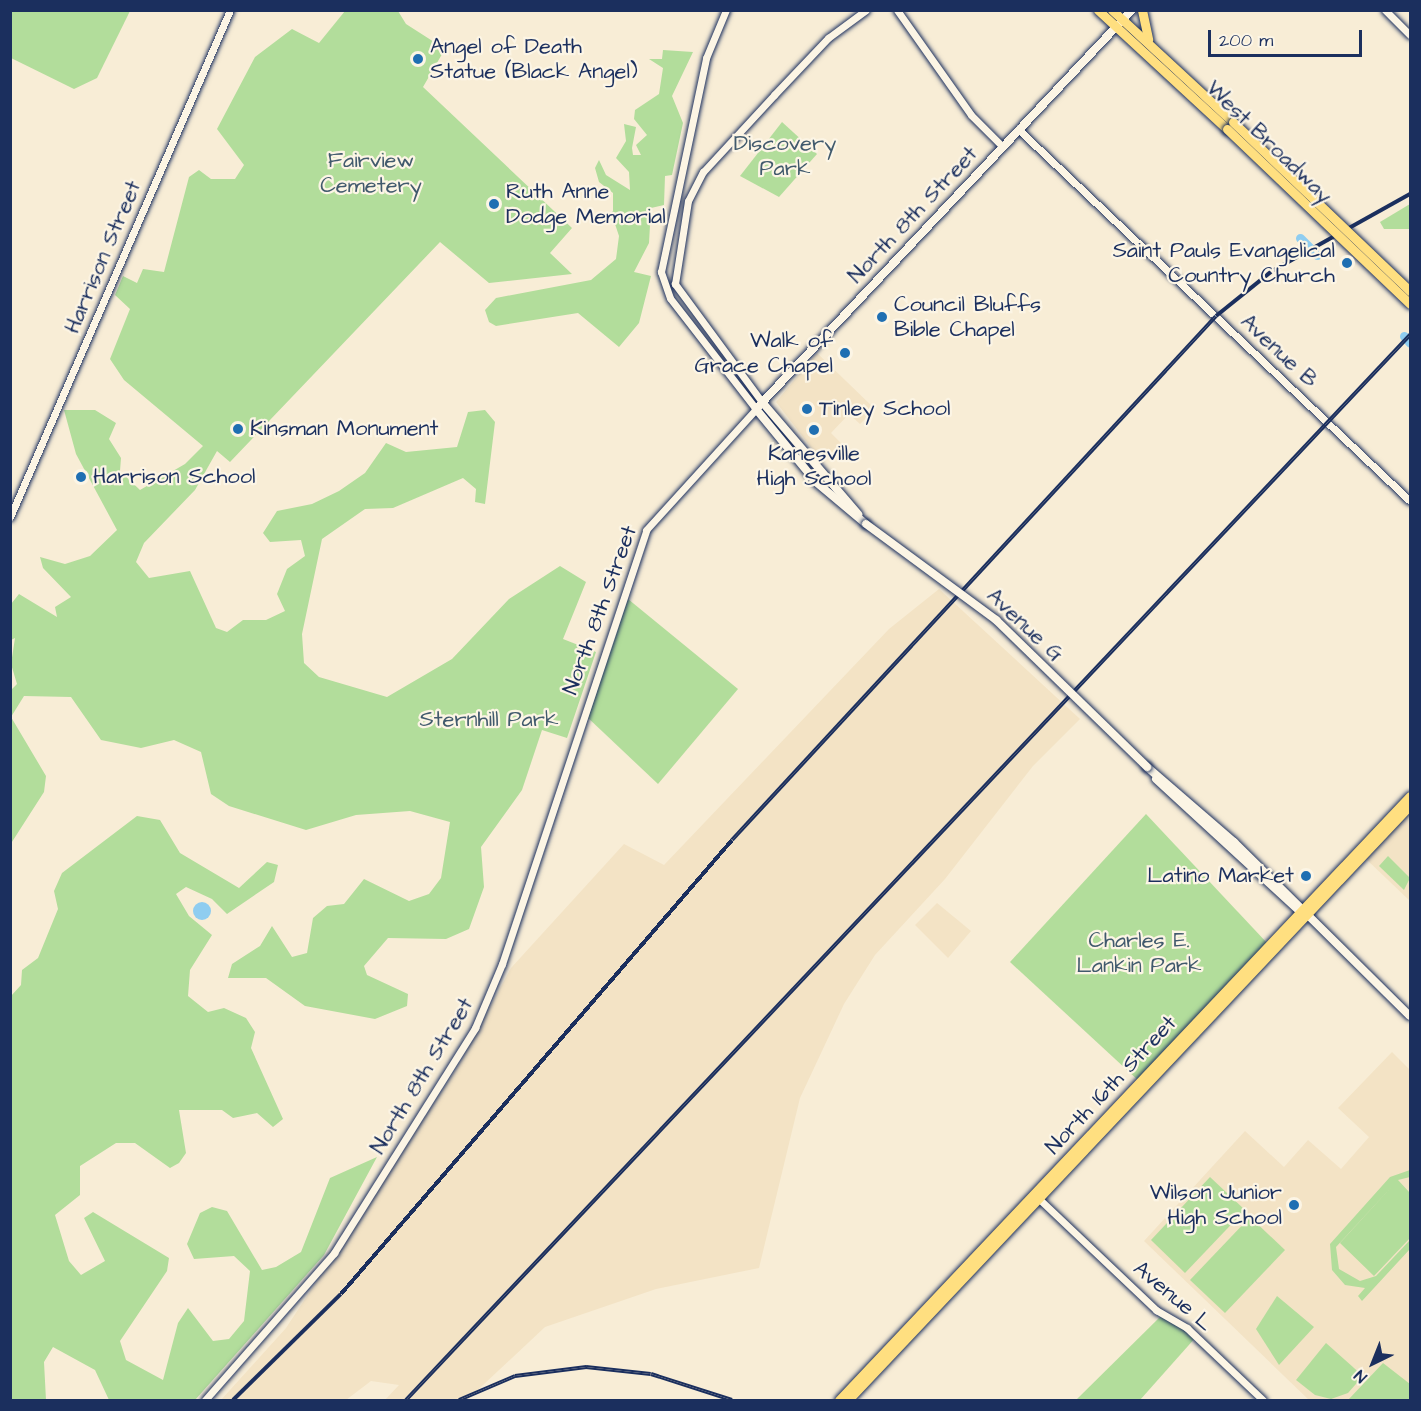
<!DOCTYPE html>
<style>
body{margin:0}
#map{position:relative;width:1421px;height:1411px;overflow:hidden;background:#f8edd6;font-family:"Architects Daughter",sans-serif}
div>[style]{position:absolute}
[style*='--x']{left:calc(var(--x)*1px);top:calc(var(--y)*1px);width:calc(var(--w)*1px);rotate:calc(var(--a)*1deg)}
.built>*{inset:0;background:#f3e3c5}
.green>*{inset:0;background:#b2dd9b}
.water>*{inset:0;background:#8fcdf0}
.round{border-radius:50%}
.river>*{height:9px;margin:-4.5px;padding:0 4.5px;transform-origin:4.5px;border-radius:4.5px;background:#8fcdf0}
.roads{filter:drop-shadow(0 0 2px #1b2f5e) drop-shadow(0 0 2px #1b2f5e)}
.tertiary>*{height:7px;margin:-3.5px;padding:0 3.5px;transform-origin:3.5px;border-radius:3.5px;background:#fcf5e5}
.secondary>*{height:8px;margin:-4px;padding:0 4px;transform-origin:4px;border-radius:4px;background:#fcf5e5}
.primary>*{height:9px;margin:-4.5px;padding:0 4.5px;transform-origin:4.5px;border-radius:4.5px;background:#ffdf80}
.rail>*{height:4px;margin-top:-2px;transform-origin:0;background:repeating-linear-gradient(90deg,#fcf5e5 0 4.5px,#1b2f5e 0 9px);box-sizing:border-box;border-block:2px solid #1b2f5e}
.bridges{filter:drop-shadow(0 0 2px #1b2f5e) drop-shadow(0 0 2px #1b2f5e)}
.secondary-bridge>*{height:8px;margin:-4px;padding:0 4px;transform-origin:4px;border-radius:4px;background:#fcf5e5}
.primary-bridge>*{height:9px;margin:-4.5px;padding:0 4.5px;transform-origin:4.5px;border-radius:4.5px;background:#ffdf80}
.dots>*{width:16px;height:16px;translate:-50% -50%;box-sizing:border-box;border:3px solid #fcf5e5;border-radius:50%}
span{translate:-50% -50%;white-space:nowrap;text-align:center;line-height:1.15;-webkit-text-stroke:4.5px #fcf5e5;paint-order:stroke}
.poi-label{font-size:22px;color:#1b2f5e}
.left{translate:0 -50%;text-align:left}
.right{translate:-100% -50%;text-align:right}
.street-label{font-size:22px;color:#1b2f5e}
.park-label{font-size:22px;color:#415a6d}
.frame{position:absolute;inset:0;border:12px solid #1b2f5e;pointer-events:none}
.north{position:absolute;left:1343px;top:1333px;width:60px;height:60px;-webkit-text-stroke:4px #fcf5e5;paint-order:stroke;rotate:223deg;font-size:16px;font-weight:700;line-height:24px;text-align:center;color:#1b2f5e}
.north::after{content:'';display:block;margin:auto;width:21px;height:27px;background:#1b2f5e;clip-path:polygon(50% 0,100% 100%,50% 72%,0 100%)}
.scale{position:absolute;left:1208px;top:30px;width:154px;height:27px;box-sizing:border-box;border:3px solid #1b2f5e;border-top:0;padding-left:8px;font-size:18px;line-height:21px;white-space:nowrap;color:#1b2f5e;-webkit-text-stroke:4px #fcf5e5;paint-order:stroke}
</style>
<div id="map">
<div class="built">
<div style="clip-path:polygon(817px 353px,875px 409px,860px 424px,849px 414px,831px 433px,841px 443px,823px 463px,776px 402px)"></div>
<div style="clip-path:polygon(939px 589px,1080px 719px,1033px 766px,945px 879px,875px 955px,844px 1004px,800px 1098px,759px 1268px,656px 1289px,545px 1327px,467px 1400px,385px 1400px,399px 1385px,371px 1381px,346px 1400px,221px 1400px,286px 1328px,457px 1068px,511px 968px,624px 844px,664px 865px,889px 629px)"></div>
<div style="clip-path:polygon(1410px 812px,1410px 901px,1366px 859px)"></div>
<div style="clip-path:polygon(937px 903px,971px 931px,948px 958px,915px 925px)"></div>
<div style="clip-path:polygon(1392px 1052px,1410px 1070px,1410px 1400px,1309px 1400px,1144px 1241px,1245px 1131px,1284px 1167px,1308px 1140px,1341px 1169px,1369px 1137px,1338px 1108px)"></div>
</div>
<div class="green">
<div style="clip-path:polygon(10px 11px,11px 10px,130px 11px,97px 78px,74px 89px,11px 58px)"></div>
<div style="clip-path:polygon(345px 11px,398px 11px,406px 24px,445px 49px,423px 87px,572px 228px,550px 253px,572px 274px,489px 283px,440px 242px,230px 462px,217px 451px,195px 490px,144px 543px,136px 562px,149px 578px,190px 571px,216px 628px,227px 632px,243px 620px,266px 620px,285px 611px,277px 594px,287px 569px,305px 556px,301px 540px,270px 542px,263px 533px,277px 511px,312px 504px,339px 491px,365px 473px,386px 443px,406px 452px,457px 447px,468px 412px,485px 410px,495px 422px,485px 504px,475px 502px,476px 489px,463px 478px,393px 508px,365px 509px,322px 539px,302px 634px,304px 663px,319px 677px,387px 697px,452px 659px,509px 599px,560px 566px,586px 582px,563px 639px,596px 652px,567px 738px,542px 730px,522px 790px,481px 847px,484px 887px,469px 929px,446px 939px,388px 938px,364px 966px,367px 975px,408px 994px,407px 1006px,375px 1019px,305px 1006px,266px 978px,228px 978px,232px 964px,260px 946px,272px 926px,292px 957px,307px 953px,313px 918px,327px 906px,344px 904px,364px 879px,409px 901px,429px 894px,441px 878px,450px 822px,410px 811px,356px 815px,306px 830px,229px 806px,211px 794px,201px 752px,174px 740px,141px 748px,101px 740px,71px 697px,24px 696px,11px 717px,46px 776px,44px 792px,10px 845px,10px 691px,17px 684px,11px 664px,15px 638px,11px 640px,11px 604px,19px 594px,57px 617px,55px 607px,71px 597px,43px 568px,40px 557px,65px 564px,90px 556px,117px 530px,76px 454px,64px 410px,95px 410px,116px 423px,109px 439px,121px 458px,120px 471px,140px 490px,185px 464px,203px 446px,124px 380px,110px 359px,130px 309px,115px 295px,123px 276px,137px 283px,143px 269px,164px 272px,189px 177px,199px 170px,211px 179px,235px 179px,244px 165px,217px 129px,255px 57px,292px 29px,319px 43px)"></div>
<div style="clip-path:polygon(663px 50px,693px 52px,672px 96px,683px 123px,672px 175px,665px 176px,664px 205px,651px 208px,649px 243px,634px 272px,651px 276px,639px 323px,619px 347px,578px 313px,496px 326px,489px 322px,485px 310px,496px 298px,591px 280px,616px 259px,619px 236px,614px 221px,605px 219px,613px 211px,613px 193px,599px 182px,595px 168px,599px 160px,606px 175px,630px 190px,629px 172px,616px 158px,626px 141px,624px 124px,636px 127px,632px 148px,633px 155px,641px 155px,636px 145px,647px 135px,634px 119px,635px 110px,659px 94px,663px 68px,649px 59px,662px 59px)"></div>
<div style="clip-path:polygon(782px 122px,817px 154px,779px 197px,740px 176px)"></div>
<div style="clip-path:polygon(1410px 204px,1410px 229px,1384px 229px,1380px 222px)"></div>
<div style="clip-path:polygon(628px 599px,738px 689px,658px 784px,586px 716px)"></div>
<div style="clip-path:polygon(1146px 814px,1268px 944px,1140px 1082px,1010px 962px)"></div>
<div style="clip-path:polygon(137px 816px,160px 820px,180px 853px,239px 888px,267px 862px,278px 865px,274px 882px,227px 914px,212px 899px,186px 887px,176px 894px,189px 916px,212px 935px,190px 970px,188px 996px,208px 1012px,224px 1008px,246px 1018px,255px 1032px,251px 1048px,283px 1119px,273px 1127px,257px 1113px,233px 1118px,222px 1110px,179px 1110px,186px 1153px,179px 1163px,170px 1168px,135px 1143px,116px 1143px,80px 1166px,80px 1195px,55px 1215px,69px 1261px,81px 1275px,105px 1261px,84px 1218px,93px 1212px,169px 1258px,167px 1271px,120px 1341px,126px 1360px,163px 1380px,178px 1323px,188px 1308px,213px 1341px,229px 1339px,244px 1321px,250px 1271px,234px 1256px,194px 1259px,187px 1244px,200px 1213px,212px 1207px,227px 1211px,262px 1270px,276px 1267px,301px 1252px,330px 1178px,377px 1157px,324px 1255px,195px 1400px,109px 1400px,95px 1370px,53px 1347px,44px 1362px,46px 1400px,11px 1400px,11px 996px,21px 985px,22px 970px,38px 958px,58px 909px,54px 891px,62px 873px)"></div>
<div style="clip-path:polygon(1388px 856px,1410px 878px,1404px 890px,1379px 866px)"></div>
<div style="clip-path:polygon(1410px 1170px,1410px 1177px,1398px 1180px,1410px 1193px,1410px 1238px,1374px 1276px,1340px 1243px,1397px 1181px,1336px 1247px,1339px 1269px,1360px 1281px,1376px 1276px,1410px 1240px,1410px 1249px,1362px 1301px,1358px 1296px,1365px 1288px,1345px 1285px,1332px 1270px,1330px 1244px,1390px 1177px)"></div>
<div style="clip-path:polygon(1210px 1177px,1245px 1210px,1185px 1273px,1151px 1240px)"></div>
<div style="clip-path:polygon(1250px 1217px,1285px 1250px,1225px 1313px,1190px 1280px)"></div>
<div style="clip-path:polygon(1277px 1296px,1314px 1327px,1279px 1365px,1256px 1329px)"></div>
<div style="clip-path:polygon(1162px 1315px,1196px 1337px,1140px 1400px,1076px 1400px)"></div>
<div style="clip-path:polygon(1326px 1343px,1363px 1376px,1348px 1393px,1331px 1399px,1315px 1395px,1296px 1380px)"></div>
<div style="clip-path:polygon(1383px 1363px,1410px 1384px,1410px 1400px,1348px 1400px)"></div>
</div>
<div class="water">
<div class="round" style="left:193px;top:902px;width:18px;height:18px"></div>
</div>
<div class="river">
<div style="--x:1300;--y:238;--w:24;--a:45"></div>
<div style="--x:1404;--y:336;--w:9;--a:49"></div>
</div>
<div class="roads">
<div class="tertiary">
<div style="--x:897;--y:10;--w:128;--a:54.8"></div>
<div style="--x:971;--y:115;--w:44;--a:45"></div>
<div style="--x:1385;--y:10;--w:35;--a:45"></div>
<div style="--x:1018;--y:129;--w:540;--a:43.5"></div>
<div style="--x:762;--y:402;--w:147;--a:-126.4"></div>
<div style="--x:675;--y:284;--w:84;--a:-81.1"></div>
<div style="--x:688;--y:201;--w:33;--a:-63"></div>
<div style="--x:703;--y:172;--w:105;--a:-47.3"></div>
<div style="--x:774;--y:95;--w:79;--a:-46.5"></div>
<div style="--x:828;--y:38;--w:47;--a:-36.4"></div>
<div style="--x:10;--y:517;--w:553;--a:-66.54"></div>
<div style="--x:1036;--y:1196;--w:166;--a:43.5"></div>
<div style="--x:1156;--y:1310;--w:36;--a:30"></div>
<div style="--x:1187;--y:1328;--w:105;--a:43.5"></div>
<div style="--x:205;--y:1400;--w:196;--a:-48.7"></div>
<div style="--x:334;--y:1253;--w:266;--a:-57.9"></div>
<div style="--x:475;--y:1028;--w:69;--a:-67.1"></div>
<div style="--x:502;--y:964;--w:457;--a:-71.6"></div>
<div style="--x:646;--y:530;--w:164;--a:-47.7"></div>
<div style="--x:756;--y:409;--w:140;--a:-127.8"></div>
<div style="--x:670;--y:298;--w:28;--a:-109"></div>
<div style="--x:661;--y:272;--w:219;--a:-78.1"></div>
<div style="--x:706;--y:58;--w:52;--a:-67.4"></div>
</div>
<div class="secondary">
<div style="--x:762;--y:402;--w:148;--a:49.4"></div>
<div style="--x:866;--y:524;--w:65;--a:-140"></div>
<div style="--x:816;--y:482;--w:94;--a:-129.4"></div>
<div style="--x:756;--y:409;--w:548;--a:-46.7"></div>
<div style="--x:1147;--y:767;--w:115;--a:40.8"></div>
<div style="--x:1234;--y:842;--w:247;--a:44.7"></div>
<div style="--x:1156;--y:779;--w:202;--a:42.6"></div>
</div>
<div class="primary">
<div style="--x:1098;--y:10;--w:176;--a:42.7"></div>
<div style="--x:1112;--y:10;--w:165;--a:42.8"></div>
<div style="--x:1142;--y:10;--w:30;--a:78"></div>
<div style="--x:839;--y:1400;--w:831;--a:-46.61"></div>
<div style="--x:848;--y:1400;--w:818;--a:-46.63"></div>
</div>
</div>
<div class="rail">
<div style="--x:233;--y:1400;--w:151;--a:-44.5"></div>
<div style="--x:341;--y:1294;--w:599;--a:-49.26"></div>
<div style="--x:732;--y:840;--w:713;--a:-47.27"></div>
<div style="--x:1216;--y:316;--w:72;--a:-38.8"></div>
<div style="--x:1272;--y:271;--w:158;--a:-29.2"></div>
<div style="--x:406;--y:1400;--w:1464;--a:-46.69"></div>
<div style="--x:459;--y:1400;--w:61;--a:-23.2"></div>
<div style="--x:515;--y:1376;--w:72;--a:-7.2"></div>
<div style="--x:586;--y:1367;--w:65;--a:6.1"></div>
<div style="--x:651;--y:1374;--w:85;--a:17.8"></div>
</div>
<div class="bridges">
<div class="secondary-bridge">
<div style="--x:866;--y:524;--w:162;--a:36.4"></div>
<div style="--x:996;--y:620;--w:211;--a:44.2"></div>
</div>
<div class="primary-bridge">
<div style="--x:1233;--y:122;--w:245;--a:43.7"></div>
<div style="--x:1227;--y:129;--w:253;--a:43.7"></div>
</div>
</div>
<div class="dots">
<div style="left:418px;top:59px;background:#1f6fb2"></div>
<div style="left:494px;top:204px;background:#1f6fb2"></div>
<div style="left:1347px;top:263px;background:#1f6fb2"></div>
<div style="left:882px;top:317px;background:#1f6fb2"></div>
<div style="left:845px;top:353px;background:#1f6fb2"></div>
<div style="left:807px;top:409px;background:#1f6fb2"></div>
<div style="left:238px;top:429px;background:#1f6fb2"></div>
<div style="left:814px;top:430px;background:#1f6fb2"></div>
<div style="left:81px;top:477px;background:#1f6fb2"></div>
<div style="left:1306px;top:876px;background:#1f6fb2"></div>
<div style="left:1294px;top:1205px;background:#1f6fb2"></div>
</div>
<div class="poi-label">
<span class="left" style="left:430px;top:59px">Angel of Death<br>Statue (Black Angel)</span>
<span class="left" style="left:506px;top:204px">Ruth Anne<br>Dodge Memorial</span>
<span class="right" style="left:1335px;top:263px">Saint Pauls Evangelical<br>Country Church</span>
<span class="left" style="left:894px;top:317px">Council Bluffs<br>Bible Chapel</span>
<span class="right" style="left:833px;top:353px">Walk of<br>Grace Chapel</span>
<span class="left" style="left:819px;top:409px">Tinley School</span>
<span class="left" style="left:250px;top:429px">Kinsman Monument</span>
<span style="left:814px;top:466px">Kanesville<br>High School</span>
<span class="left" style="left:93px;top:477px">Harrison School</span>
<span class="right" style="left:1294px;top:876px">Latino Market</span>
<span class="right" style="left:1282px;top:1205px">Wilson Junior<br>High School</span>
</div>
<div class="street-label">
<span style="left:1269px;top:142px;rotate:44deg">West Broadway</span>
<span style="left:913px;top:215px;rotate:-47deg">North 8th Street</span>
<span style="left:103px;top:257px;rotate:-67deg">Harrison Street</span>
<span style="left:1279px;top:351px;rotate:43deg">Avenue B</span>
<span style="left:600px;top:610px;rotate:-70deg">North 8th Street</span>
<span style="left:1025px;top:625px;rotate:43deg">Avenue G</span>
<span style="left:422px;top:1076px;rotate:-59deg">North 8th Street</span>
<span style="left:1111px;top:1085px;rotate:-47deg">North 16th Street</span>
<span style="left:1173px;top:1296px;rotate:40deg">Avenue L</span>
</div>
<div class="park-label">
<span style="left:785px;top:156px">Discovery<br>Park</span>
<span style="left:371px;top:173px">Fairview<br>Cemetery</span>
<span style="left:489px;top:720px">Sternhill Park</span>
<span style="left:1139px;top:953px">Charles E.<br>Lankin Park</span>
</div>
<div class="frame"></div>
<div class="north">N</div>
<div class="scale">200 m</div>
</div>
